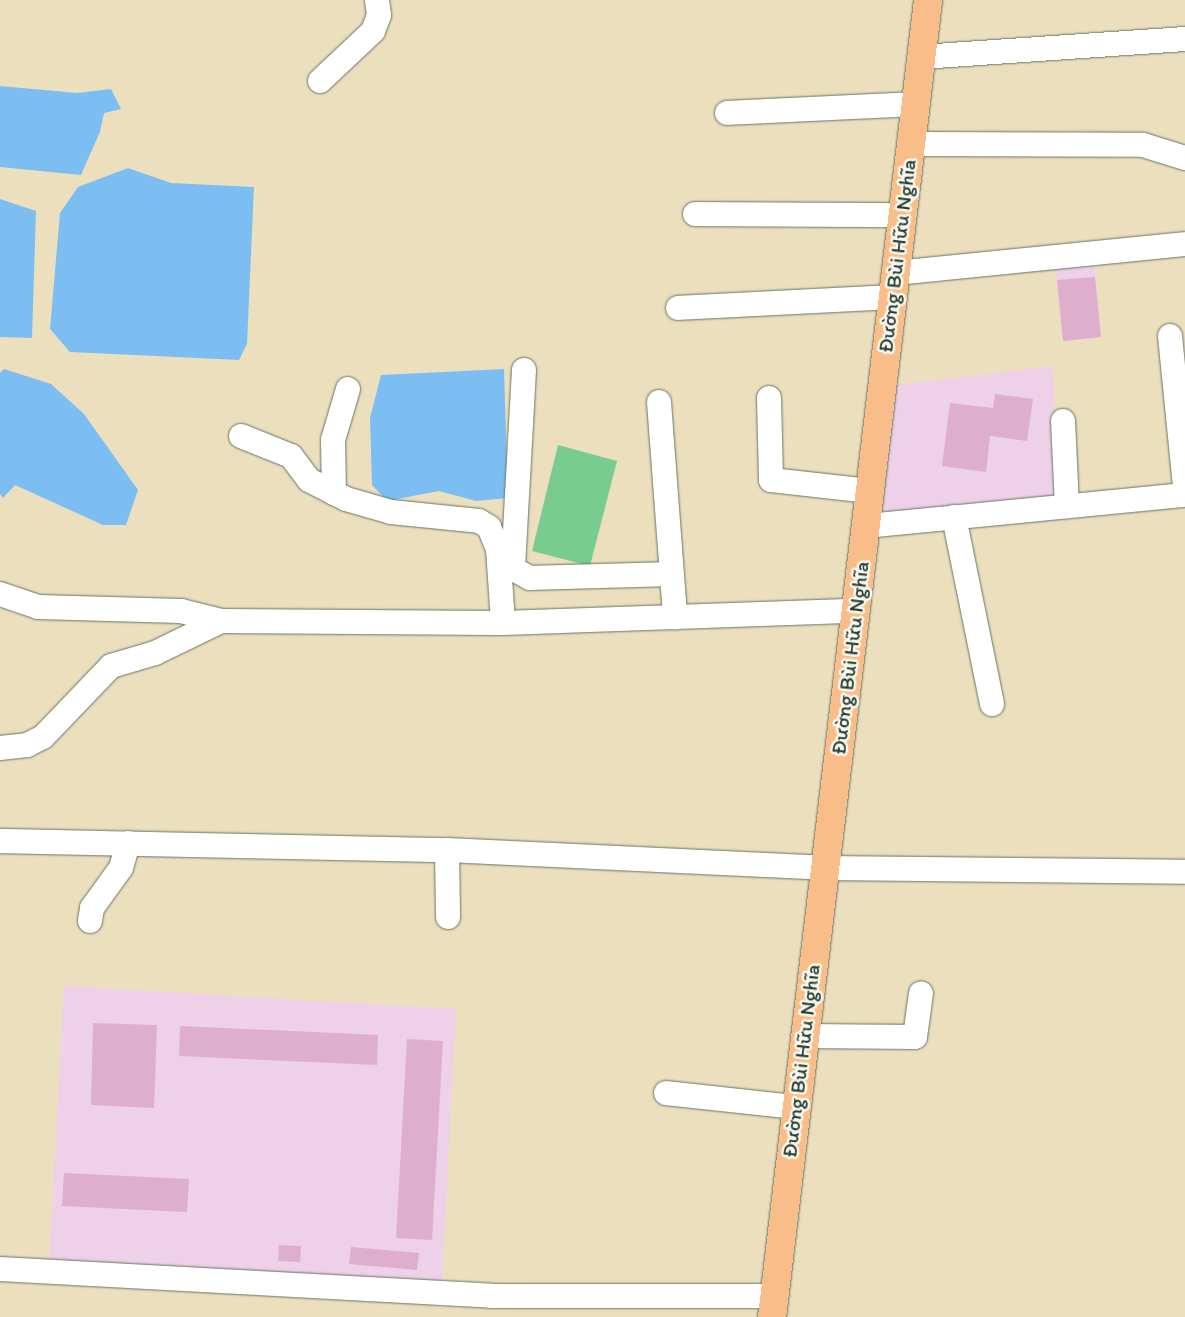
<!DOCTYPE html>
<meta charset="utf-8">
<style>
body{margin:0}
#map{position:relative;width:1185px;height:1317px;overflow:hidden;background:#ecdfbe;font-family:Itim,sans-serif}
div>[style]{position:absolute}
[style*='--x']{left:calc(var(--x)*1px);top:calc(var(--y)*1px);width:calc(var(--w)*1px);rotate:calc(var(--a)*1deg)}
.built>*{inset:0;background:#eed0e8}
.green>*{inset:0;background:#79cc8f}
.water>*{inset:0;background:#7dbef2}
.building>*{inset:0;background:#deafcd}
.roads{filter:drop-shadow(0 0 1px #677664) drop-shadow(0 0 1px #677664)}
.minor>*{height:24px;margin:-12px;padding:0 12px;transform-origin:12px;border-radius:12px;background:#fff}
.major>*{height:28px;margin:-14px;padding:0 14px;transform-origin:14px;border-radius:14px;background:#f8bd88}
span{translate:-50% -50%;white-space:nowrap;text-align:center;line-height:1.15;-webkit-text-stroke:5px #fbf7ec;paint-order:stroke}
.street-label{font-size:21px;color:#1f3d34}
</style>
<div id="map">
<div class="built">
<div style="clip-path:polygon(1094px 262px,1101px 337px,1063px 341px,1055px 266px)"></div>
<div style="clip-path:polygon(1053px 366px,1058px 499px,881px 516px,896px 385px)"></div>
<div style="clip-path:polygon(64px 986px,456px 1009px,442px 1284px,49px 1263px)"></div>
</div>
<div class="green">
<div style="clip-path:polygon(558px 445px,617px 461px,590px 566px,532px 551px)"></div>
</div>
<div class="water">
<div style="clip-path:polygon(0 86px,77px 93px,111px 89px,121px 109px,104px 113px,100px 132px,81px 175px,0 167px)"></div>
<div style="clip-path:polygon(128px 168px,171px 183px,254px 187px,247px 344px,239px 360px,70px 352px,50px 329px,60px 213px,78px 187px)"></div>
<div style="clip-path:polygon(0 199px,36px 211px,32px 338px,0 337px)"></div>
<div style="clip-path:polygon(4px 369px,51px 384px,84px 414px,138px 490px,126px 525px,103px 525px,15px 485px,3px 498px,0 494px,0 373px)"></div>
<div style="clip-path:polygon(504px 369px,508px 498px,476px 501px,439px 491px,387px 501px,372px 485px,370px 418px,381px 375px)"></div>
</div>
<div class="building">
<div style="clip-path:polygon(1095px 277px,1101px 337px,1063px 341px,1057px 280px)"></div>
<div style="clip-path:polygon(995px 394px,1033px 399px,1027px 441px,990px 436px,986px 472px,942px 466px,950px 403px,993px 408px)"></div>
<div style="clip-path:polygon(93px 1023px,157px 1025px,154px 1108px,91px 1105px)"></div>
<div style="clip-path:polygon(180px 1026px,378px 1035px,377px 1065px,179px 1056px)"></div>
<div style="clip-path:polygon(407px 1039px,443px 1041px,432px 1240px,396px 1238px)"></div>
<div style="clip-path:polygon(64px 1173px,189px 1179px,187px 1212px,62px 1206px)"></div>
<div style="clip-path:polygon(279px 1245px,301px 1246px,300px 1262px,278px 1261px)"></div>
<div style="clip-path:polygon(351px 1247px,419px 1253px,417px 1270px,349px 1264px)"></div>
</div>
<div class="roads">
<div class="minor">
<div style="--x:921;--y:57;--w:265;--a:-3.9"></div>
<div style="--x:320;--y:81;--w:73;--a:-43.3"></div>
<div style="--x:373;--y:31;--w:17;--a:-69"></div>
<div style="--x:379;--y:15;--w:15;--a:-98"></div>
<div style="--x:727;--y:113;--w:188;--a:-2.7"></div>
<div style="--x:910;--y:144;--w:233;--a:0.2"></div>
<div style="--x:1143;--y:145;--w:44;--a:17.2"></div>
<div style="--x:695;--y:214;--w:207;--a:0.3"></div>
<div style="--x:895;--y:273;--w:291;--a:-5.7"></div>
<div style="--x:678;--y:308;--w:214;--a:-2.9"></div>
<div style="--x:1170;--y:336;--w:152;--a:84.3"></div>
<div style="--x:524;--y:370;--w:195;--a:93.2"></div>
<div style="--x:513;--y:565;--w:7;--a:56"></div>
<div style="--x:517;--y:571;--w:15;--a:28"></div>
<div style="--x:530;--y:578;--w:141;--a:-1.6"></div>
<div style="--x:769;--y:398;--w:82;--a:88.6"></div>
<div style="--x:771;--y:480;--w:99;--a:6.4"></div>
<div style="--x:659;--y:402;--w:216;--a:85.7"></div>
<div style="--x:1063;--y:421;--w:85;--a:87.3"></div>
<div style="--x:241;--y:436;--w:54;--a:21.8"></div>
<div style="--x:291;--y:456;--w:30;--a:53"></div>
<div style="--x:309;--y:480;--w:42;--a:27.2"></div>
<div style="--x:346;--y:499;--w:47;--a:16.1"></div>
<div style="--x:391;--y:512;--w:88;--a:5.8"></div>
<div style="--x:479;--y:521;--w:12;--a:31"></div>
<div style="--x:489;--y:527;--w:24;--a:68"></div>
<div style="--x:498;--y:549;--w:74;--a:86.1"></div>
<div style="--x:334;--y:493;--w:53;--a:-91.1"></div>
<div style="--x:333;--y:440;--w:53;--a:-73.6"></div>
<div style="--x:954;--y:517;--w:191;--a:78.5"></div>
<div style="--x:867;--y:526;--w:320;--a:-5.6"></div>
<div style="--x:0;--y:594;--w:40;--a:18.9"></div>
<div style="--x:38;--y:607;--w:143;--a:1.6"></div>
<div style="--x:181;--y:611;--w:41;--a:14"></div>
<div style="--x:221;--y:621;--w:282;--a:0.4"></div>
<div style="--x:503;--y:623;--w:351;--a:-2"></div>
<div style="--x:0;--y:748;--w:27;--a:-6"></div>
<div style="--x:27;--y:745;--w:18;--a:-27"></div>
<div style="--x:43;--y:737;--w:98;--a:-46.2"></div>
<div style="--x:111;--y:666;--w:46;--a:-16.5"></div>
<div style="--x:155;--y:653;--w:73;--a:-25.9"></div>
<div style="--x:0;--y:841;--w:447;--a:1.2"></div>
<div style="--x:447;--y:850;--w:377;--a:2.7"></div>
<div style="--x:824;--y:868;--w:361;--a:0.6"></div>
<div style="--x:447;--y:850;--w:67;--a:89.1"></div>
<div style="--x:90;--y:921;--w:13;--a:-81"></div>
<div style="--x:92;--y:908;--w:49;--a:-54.1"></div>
<div style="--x:121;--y:868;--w:26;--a:-74"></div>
<div style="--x:804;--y:1036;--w:111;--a:0.5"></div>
<div style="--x:915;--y:1037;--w:44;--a:-82.2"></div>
<div style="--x:666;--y:1093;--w:130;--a:6.2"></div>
<div style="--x:0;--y:1269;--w:493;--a:3.1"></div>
<div style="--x:492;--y:1296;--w:281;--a:0"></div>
</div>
<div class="major">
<div style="--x:772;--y:1317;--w:1326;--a:-83.24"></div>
</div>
</div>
<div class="street-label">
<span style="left:897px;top:256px;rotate:-83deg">Đường Bùi Hữu Nghĩa</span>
<span style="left:850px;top:658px;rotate:-83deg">Đường Bùi Hữu Nghĩa</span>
<span style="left:801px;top:1061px;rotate:-83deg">Đường Bùi Hữu Nghĩa</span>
</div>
</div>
